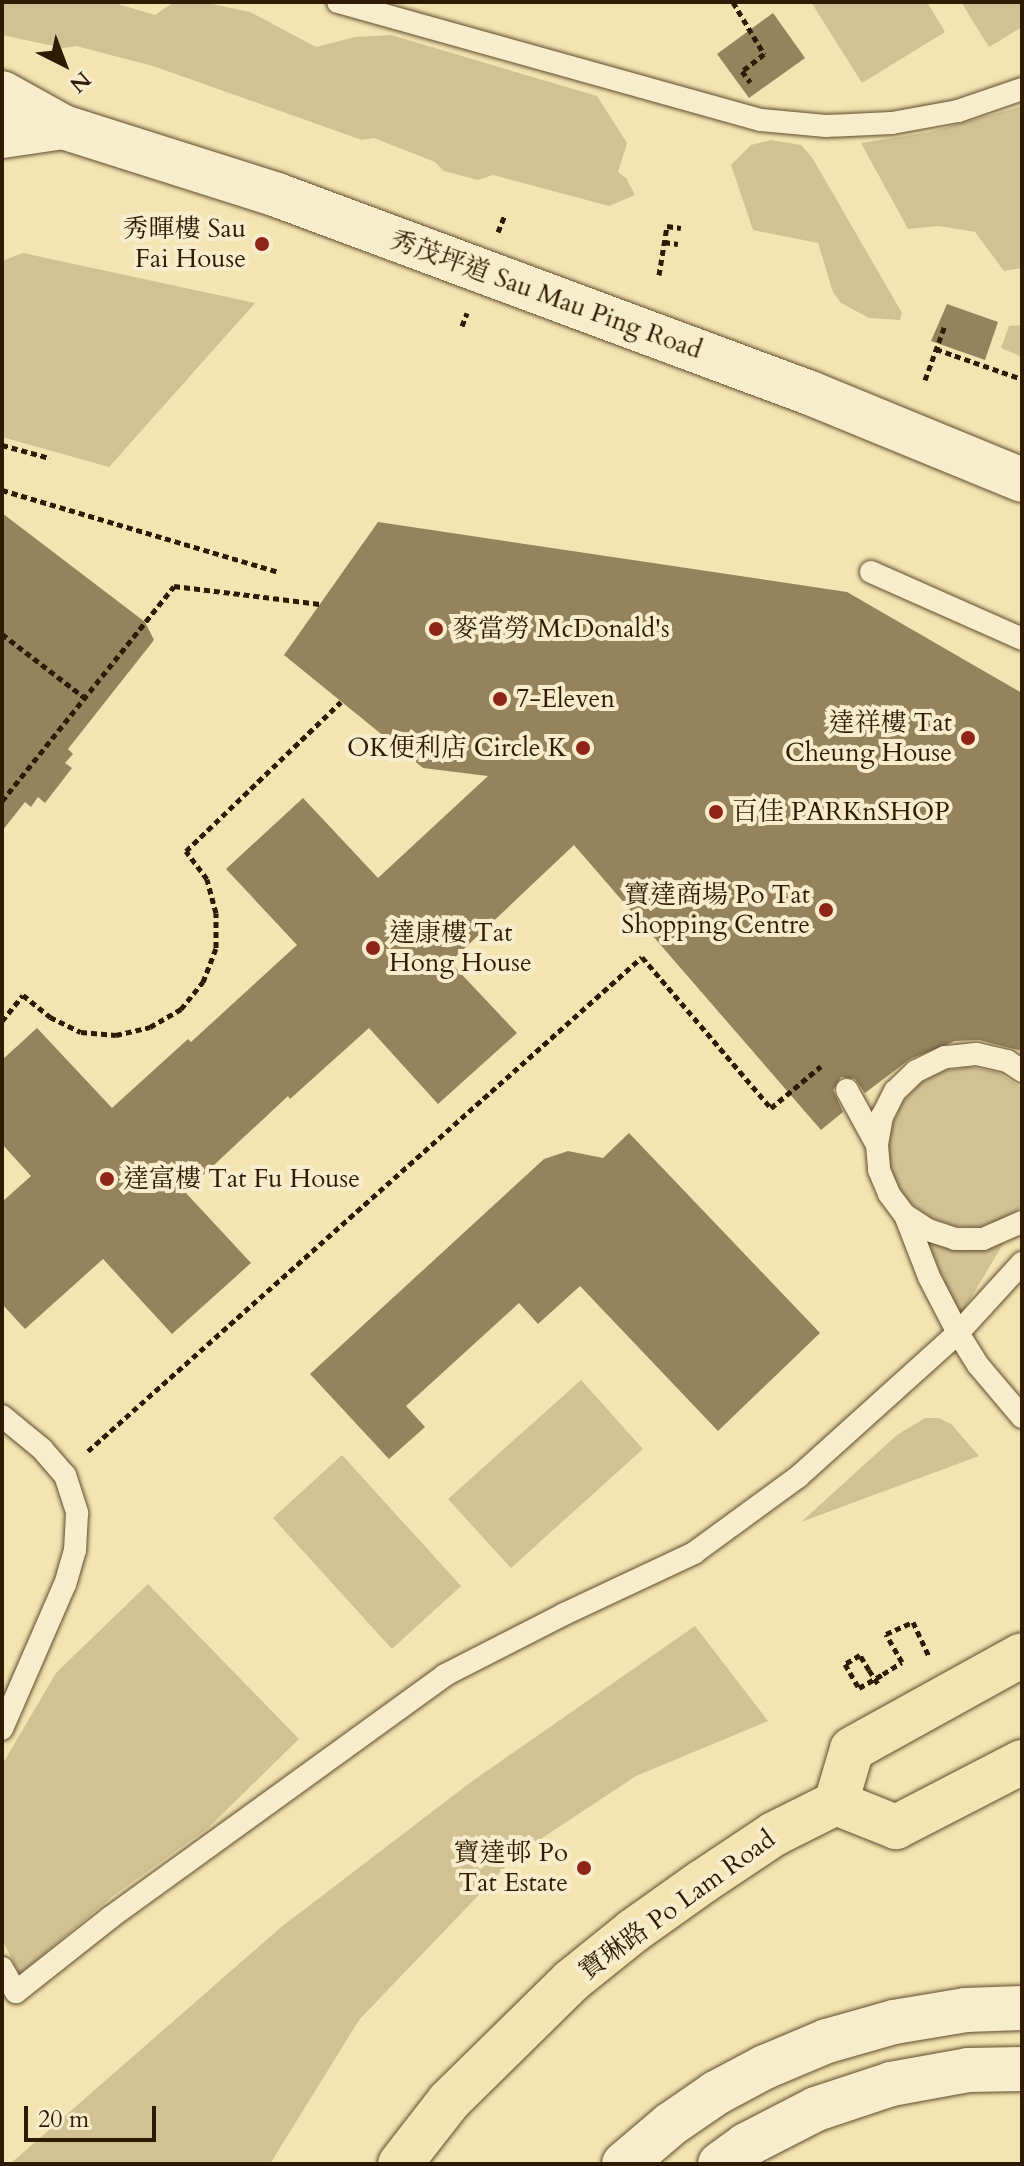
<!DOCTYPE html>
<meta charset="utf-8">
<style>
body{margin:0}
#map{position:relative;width:1024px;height:2166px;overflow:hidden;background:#f3e4b1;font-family:Cardo,"Noto Serif TC",serif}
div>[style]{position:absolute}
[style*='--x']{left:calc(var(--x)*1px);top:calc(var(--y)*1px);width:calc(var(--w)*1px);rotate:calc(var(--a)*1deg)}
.green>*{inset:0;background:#d2c293}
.building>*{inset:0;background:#95835d}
.path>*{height:5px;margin-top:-2.5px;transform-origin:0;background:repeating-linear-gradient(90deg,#301a03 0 6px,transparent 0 10px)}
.roads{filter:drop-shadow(0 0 2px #614c2e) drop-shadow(0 0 2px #614c2e)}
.lane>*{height:22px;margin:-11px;padding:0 11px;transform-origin:11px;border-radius:11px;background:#f7edcc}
.secondary>*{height:44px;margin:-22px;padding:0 22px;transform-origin:22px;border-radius:22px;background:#f7edcc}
.primary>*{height:44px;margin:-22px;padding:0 22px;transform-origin:22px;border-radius:22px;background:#f3e4b1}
.path-bridge>*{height:5px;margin-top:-2.5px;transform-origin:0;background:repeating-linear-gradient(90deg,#301a03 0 6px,transparent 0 10px)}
.dots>*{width:22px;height:22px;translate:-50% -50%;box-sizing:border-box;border:4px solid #f7edcc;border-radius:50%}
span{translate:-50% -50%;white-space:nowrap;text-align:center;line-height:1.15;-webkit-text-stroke:8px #f7edcc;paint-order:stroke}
.poi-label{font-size:26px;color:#301a03}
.right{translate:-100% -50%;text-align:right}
.left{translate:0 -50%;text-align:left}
.street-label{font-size:26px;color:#301a03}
.frame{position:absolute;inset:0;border:4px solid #301a03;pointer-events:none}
.north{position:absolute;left:24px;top:24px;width:80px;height:80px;-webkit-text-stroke:6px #f7edcc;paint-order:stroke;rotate:138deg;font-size:22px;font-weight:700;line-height:32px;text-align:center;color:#301a03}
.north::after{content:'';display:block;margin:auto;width:28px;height:36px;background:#301a03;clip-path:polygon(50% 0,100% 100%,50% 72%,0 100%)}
.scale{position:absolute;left:24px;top:2106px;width:132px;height:36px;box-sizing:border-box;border:4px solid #301a03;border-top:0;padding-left:10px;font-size:24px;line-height:28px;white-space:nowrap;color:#301a03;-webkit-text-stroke:6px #f7edcc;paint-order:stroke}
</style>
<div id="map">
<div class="green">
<div style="clip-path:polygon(2px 2px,111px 2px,155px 15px,174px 2px,203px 2px,250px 12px,316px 47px,355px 37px,391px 35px,597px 96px,627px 143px,618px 172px,626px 178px,635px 195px,609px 206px,493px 175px,478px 180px,444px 171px,435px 162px,374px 138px,362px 140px,153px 66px,76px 46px,63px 48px,2px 35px)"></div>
<div style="clip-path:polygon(811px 2px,927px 2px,945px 32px,862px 83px)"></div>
<div style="clip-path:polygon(961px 2px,1022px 2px,1022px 27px,989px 47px)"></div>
<div style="clip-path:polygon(1022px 106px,1022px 268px,1004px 271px,975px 232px,939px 226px,908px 229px,861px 143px,930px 132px)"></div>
<div style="clip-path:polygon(771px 140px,801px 145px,813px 159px,902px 313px,900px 320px,869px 318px,841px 303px,833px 292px,818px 243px,753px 230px,731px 165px,751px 145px)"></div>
<div style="clip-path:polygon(23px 253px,255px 303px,109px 467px,2px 437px,2px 261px)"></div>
<div style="clip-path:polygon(1022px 325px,1022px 357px,1001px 348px,1009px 326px)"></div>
<div style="clip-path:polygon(969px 1067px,997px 1072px,1022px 1088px,1022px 1206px,1004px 1220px,979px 1227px,953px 1226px,929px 1217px,908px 1201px,894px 1179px,888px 1154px,891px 1128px,901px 1104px,919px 1084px,943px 1071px)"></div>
<div style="clip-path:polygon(1008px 1236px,960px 1316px,925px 1237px,966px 1251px)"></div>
<div style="clip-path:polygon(581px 1380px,643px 1449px,511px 1568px,448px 1499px)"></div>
<div style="clip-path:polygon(925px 1418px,939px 1418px,951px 1424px,979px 1456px,801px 1522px,897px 1435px)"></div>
<div style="clip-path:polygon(342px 1455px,461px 1586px,392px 1649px,273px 1518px)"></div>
<div style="clip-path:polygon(148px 1584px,299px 1739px,208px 1828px,113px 1896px,20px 1974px,2px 1940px,2px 1765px,56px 1673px)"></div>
<div style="clip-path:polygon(695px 1626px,768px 1721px,636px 1776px,518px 1854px,359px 2020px,270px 2164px,10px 2164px,280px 1928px,471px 1782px)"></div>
</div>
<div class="building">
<div style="clip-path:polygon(773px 13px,805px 58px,749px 98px,717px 54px)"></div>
<div style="clip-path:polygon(947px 304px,998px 322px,985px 360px,931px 341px)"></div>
<div style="clip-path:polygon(2px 513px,145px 622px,154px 640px,68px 749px,73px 754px,65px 763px,72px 768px,45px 803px,38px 797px,31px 807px,25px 802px,2px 831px)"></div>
<div style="clip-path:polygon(378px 522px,847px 592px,1022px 693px,1022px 1051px,979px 1040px,955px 1041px,910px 1059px,865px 1093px,855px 1079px,841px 1077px,833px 1090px,843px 1112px,821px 1130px,574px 845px,450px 962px,517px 1033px,438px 1104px,369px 1028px,290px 1099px,288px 1096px,185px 1192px,251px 1263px,172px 1334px,103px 1259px,25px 1329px,2px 1304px,2px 1202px,31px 1176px,2px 1144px,2px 1060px,37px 1028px,112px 1108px,188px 1039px,191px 1042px,297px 945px,226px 869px,303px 798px,378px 878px,488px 776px,423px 768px,284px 655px)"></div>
<div style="clip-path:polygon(629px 1133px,820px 1333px,718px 1431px,580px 1286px,538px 1324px,519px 1303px,406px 1406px,425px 1427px,389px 1459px,310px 1374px,544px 1159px,568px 1151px,603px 1158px)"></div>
</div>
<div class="path">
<div style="--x:733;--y:2;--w:61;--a:59.2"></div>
<div style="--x:764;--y:54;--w:28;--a:142"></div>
<div style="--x:742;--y:71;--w:14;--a:54"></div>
<div style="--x:498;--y:232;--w:18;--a:-68"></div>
<div style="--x:664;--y:242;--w:14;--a:8"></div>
<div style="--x:659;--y:275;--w:50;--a:-80.7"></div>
<div style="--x:667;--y:226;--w:14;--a:8"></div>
<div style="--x:462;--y:326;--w:14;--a:-69"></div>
<div style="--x:936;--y:349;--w:91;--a:19.2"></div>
<div style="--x:925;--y:380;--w:59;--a:-70"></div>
<div style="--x:2;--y:445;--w:50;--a:15.2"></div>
<div style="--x:2;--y:490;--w:289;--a:16.5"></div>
<div style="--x:2;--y:634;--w:105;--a:37.6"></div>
<div style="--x:2;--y:801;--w:275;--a:-51.3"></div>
<div style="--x:174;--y:586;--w:147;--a:7"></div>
<div style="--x:2;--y:1021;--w:33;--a:-51"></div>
<div style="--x:23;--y:995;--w:35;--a:39"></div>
<div style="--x:50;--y:1017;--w:34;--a:26"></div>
<div style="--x:81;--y:1032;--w:35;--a:5"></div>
<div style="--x:116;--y:1035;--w:35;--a:-13"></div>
<div style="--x:150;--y:1027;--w:36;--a:-30"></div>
<div style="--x:181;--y:1009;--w:35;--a:-51"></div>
<div style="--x:203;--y:982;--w:36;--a:-69"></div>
<div style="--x:216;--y:948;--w:35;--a:-90"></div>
<div style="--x:216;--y:913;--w:35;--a:-105"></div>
<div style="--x:207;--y:879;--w:35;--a:-127"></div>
<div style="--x:186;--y:851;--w:215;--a:-43.9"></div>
<div style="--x:88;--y:1451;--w:742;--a:-41.72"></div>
<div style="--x:642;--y:957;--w:199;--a:49.5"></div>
<div style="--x:771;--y:1108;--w:65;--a:-40"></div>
<div style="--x:869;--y:1670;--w:17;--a:57"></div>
<div style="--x:883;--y:1674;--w:22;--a:-32"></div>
<div style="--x:902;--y:1662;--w:32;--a:-120"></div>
<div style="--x:886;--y:1634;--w:30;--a:-24"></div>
<div style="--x:913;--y:1622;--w:38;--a:65"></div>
</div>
<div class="roads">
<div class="lane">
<div style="--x:338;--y:2;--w:439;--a:15.6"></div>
<div style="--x:761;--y:120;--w:65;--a:5.3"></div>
<div style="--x:826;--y:126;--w:66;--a:-2.6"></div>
<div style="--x:892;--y:123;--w:67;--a:-10.3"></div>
<div style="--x:958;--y:111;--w:68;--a:-19"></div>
<div style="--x:871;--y:572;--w:165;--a:23.9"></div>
<div style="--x:1022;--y:1071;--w:18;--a:-146"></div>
<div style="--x:1007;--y:1061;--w:32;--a:-167"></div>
<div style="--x:976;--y:1054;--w:31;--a:174"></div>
<div style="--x:945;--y:1057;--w:32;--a:154"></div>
<div style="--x:916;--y:1071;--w:29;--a:136"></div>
<div style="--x:895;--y:1091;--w:28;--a:117"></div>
<div style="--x:882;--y:1116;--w:29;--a:100"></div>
<div style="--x:877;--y:1145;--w:25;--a:85"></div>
<div style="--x:879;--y:1170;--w:26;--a:67"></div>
<div style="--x:889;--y:1194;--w:26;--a:53"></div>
<div style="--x:905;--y:1215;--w:66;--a:68.8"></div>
<div style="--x:929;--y:1277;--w:63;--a:62.6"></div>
<div style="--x:958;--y:1333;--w:38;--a:58"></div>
<div style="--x:978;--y:1365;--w:68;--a:49.8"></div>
<div style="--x:847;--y:1090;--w:63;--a:61.4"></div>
<div style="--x:905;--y:1215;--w:27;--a:33"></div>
<div style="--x:928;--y:1230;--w:28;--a:18"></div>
<div style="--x:955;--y:1239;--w:28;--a:0"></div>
<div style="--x:983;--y:1239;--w:43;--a:-23.6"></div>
<div style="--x:2;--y:1416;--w:52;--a:39.5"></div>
<div style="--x:42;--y:1449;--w:35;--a:49"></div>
<div style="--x:65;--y:1475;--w:40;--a:72"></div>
<div style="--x:77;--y:1513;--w:37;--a:93"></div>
<div style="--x:75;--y:1550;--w:35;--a:106"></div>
<div style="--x:65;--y:1584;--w:158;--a:113.5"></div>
<div style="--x:2;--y:1968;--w:28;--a:60"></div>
<div style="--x:16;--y:1992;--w:121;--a:-38.3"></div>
<div style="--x:111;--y:1917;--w:412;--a:-35.9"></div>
<div style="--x:445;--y:1675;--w:134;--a:-27.1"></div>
<div style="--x:564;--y:1614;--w:144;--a:-25.1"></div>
<div style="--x:694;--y:1553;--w:129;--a:-36.2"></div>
<div style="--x:798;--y:1477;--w:215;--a:-42"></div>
<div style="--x:958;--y:1333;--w:95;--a:-47.6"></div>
</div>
<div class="secondary">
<div style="--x:2;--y:93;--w:70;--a:29.1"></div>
<div style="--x:63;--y:127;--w:225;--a:17.6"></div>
<div style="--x:277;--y:195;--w:569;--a:20.38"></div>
<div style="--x:810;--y:393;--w:229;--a:22.3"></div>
<div style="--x:2;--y:136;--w:62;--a:-8.4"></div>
<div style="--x:624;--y:2164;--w:62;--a:-40.4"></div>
<div style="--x:671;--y:2124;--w:55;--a:-34.6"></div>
<div style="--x:716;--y:2093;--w:55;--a:-28"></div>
<div style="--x:765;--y:2067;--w:67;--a:-22.8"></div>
<div style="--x:827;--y:2041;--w:70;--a:-15.8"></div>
<div style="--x:894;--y:2022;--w:73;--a:-9.5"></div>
<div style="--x:966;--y:2010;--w:56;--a:-2"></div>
<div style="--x:720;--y:2164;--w:32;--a:-36"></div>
<div style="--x:746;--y:2145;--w:79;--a:-27.2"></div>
<div style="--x:816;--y:2109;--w:79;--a:-18.4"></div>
<div style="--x:891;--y:2084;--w:78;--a:-10.3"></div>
<div style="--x:968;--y:2070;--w:54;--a:-1.1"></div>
</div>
<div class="primary">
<div style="--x:836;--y:1803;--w:65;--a:21.8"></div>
<div style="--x:896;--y:1827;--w:142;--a:-27.3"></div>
<div style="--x:400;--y:2164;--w:80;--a:-52.1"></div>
<div style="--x:449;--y:2101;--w:171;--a:-44.5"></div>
<div style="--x:571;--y:1981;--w:80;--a:-38.9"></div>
<div style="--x:633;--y:1931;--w:85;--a:-35.4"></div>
<div style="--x:702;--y:1882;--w:87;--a:-33.7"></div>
<div style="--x:774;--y:1834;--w:69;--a:-26.6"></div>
<div style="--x:836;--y:1803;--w:56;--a:-73.5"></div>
<div style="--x:852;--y:1749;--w:194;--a:-28.9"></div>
</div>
</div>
<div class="path-bridge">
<div style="--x:869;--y:1670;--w:17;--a:-121"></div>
<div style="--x:860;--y:1655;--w:17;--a:149"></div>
<div style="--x:845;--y:1664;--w:28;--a:60"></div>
<div style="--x:859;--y:1688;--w:28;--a:-30"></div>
</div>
<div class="dots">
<div style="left:262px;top:244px;background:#8f2418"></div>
<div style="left:436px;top:629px;background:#8f2418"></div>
<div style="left:500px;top:699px;background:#8f2418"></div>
<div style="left:968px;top:738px;background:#8f2418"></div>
<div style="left:583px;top:748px;background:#8f2418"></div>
<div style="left:716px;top:812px;background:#8f2418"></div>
<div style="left:826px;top:910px;background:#8f2418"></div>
<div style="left:373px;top:948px;background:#8f2418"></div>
<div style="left:107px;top:1179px;background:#8f2418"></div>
<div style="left:584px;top:1868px;background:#8f2418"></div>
</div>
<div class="poi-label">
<span class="right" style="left:246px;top:244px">秀暉樓 Sau<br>Fai House</span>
<span class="left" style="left:452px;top:629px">麥當勞 McDonald's</span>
<span class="left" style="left:516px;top:699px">7-Eleven</span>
<span class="right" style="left:952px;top:738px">達祥樓 Tat<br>Cheung House</span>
<span class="right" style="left:567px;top:748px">OK便利店 Circle K</span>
<span class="left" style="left:732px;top:812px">百佳 PARKnSHOP</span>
<span class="right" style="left:810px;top:910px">寶達商場 Po Tat<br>Shopping Centre</span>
<span class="left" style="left:389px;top:948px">達康樓 Tat<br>Hong House</span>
<span class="left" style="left:123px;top:1179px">達富樓 Tat Fu House</span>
<span class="right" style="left:568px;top:1868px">寶達邨 Po<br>Tat Estate</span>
</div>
<div class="street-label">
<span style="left:546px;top:295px;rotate:20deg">秀茂坪道 Sau Mau Ping Road</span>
<span style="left:677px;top:1905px;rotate:-36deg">寶琳路 Po Lam Road</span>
</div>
<div class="frame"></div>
<div class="north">N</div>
<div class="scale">20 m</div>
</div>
